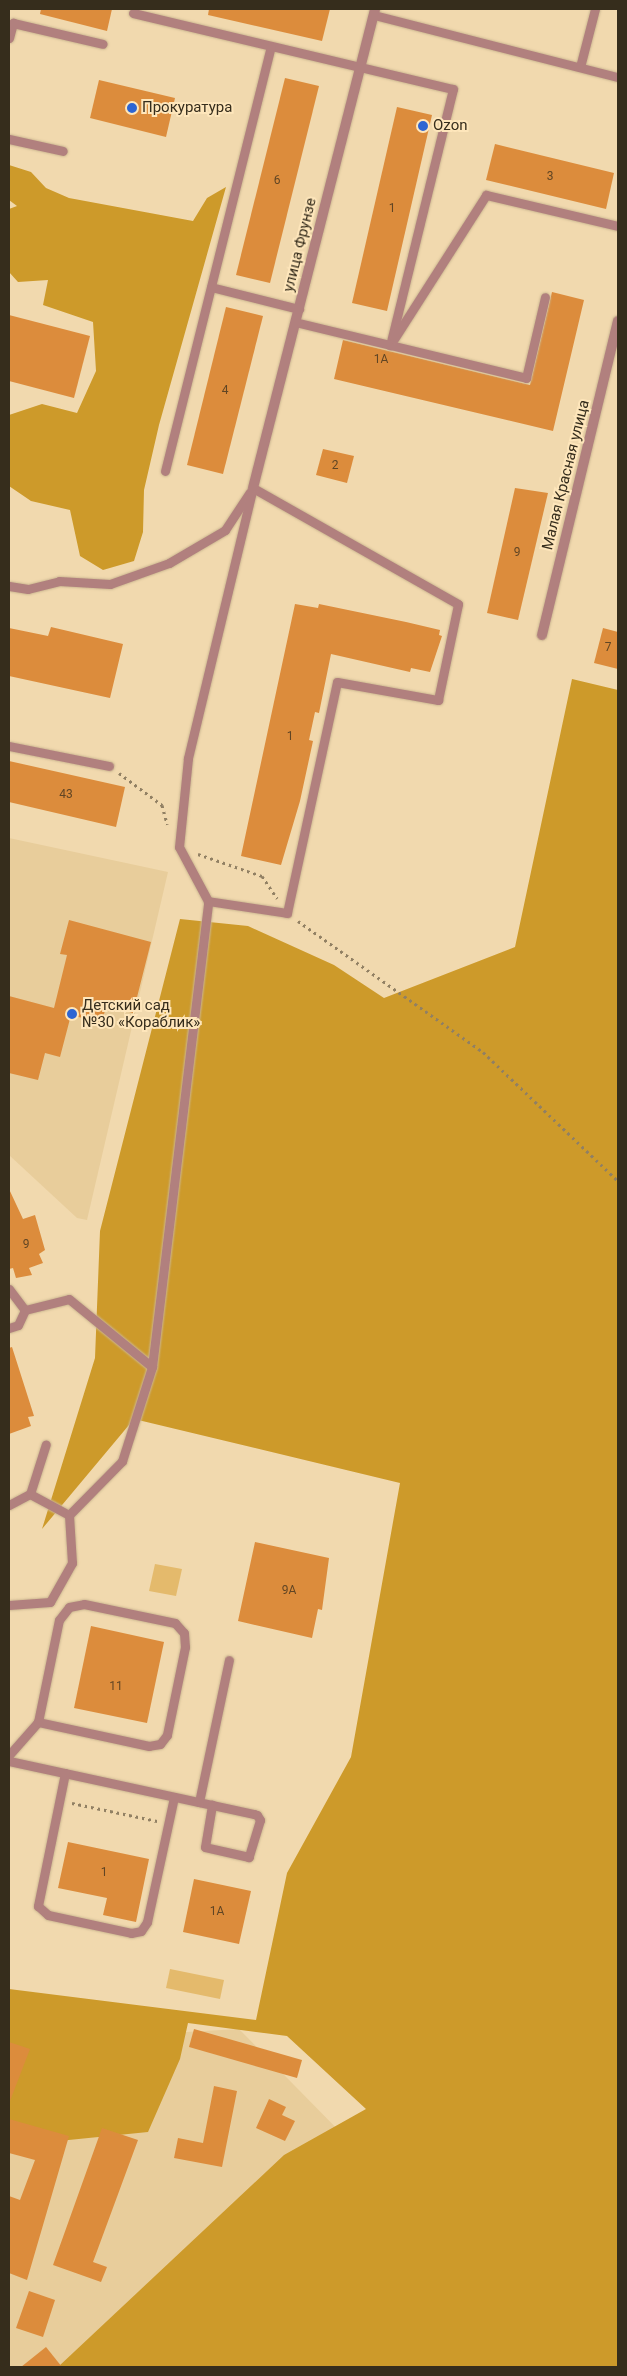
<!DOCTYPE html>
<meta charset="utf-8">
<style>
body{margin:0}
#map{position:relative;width:627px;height:2376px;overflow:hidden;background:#f1d9ae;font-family:Roboto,sans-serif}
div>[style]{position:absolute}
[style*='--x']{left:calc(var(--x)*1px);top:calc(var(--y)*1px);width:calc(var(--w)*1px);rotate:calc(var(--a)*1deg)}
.built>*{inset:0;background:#e8cd9b}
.green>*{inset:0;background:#e4ba6c}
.forest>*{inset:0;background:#cd9a2a}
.building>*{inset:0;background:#dc8c3c}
.path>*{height:3px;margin-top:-1.5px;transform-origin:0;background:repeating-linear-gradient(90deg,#918063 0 2.5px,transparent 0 6.5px)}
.roads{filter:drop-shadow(0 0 1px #ccb791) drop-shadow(0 0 1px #ccb791)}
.lane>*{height:9px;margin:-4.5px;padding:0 4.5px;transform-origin:4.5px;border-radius:4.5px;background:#b1807e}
.street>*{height:10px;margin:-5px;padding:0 5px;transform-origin:5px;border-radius:5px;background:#b1807e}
.dots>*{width:14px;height:14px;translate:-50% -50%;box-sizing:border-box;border:2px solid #fee6bb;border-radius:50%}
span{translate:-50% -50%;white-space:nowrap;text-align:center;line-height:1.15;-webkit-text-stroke:4px #fee6bb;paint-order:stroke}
.number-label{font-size:12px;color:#604524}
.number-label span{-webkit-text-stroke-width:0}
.poi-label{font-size:15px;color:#362d1c}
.left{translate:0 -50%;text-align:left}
.street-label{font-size:15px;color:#362d1c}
.frame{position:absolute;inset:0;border:10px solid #362d1c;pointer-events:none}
</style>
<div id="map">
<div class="built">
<div style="clip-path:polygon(9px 838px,168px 872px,87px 1220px,77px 1218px,9px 1155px)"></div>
<div style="clip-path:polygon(239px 2029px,348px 2140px,67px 2367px,9px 2367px,9px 2042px)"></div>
</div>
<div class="green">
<div style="clip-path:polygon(155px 1564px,182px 1569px,176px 1596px,149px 1591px)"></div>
<div style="clip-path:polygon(170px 1969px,224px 1980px,220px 1999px,166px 1988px)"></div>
</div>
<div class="forest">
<div style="clip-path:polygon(9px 165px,31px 172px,46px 188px,69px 198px,193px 221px,207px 198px,226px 187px,159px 425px,144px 490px,143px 532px,134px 561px,103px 570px,80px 556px,70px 510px,31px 501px,9px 486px,9px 415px,42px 404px,77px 413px,96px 371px,93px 322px,43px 305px,48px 280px,18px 282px,9px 272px,9px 209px,17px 206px,9px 200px)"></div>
<div style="clip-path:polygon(572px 679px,618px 690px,618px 2367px,58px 2367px,284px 2155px,366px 2109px,287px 2036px,188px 2023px,180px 2059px,148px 2132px,9px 2146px,9px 1989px,256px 2020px,287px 1873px,351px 1757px,400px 1483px,134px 1419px,42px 1529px,95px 1358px,100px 1231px,180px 919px,248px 926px,334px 965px,384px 998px,515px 947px)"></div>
</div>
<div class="building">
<div style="clip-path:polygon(41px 9px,112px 9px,107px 31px,40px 14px)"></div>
<div style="clip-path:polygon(209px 9px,330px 9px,322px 41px,208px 15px)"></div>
<div style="clip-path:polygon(285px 78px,319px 86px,270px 283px,236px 275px)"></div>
<div style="clip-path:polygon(99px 80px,175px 98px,166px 137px,90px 118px)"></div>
<div style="clip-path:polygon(397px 107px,432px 115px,387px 311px,352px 303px)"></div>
<div style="clip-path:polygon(495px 144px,614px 173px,606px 209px,486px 180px)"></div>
<div style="clip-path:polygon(552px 292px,584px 300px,553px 431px,334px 379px,343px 340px,530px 385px)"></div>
<div style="clip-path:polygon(226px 307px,263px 316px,223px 474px,187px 465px)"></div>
<div style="clip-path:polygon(9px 315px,90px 336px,74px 398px,9px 381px)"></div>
<div style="clip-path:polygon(323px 449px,354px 456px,347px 483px,316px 475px)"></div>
<div style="clip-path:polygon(515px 488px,548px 493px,518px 620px,487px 613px)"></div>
<div style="clip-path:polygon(295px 604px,318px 608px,319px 604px,406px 622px,440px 630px,439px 635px,442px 636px,430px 672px,411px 668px,410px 672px,331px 654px,319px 713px,315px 712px,309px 740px,313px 741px,300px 801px,281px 865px,241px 856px)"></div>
<div style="clip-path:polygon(51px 627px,123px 644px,110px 698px,9px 676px,9px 628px,48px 636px)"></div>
<div style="clip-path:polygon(603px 628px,618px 632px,618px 669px,594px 663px)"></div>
<div style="clip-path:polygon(9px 761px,125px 787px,116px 827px,9px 802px)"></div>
<div style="clip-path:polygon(69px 920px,151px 942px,133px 1013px,106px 1006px,102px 1023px,71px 1015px,60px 1057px,45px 1053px,38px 1080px,9px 1073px,9px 996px,54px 1008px,67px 955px,60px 954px)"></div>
<div style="clip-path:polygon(9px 1189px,23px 1219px,35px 1215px,45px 1250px,39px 1254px,43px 1263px,29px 1268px,32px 1275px,16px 1278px,13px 1268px,9px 1269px)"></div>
<div style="clip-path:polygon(12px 1347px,34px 1416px,28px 1417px,31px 1426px,9px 1434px,9px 1348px)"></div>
<div style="clip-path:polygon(255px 1542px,329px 1558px,322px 1610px,318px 1609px,312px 1638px,238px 1621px)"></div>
<div style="clip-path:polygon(91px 1626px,164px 1642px,147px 1723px,74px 1708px)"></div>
<div style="clip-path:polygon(68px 1842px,149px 1859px,136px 1922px,103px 1915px,107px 1898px,58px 1888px)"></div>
<div style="clip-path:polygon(194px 1879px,251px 1891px,239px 1944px,183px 1932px)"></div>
<div style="clip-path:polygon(194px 2029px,302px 2060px,297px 2078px,189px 2047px)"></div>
<div style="clip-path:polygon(9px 2042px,30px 2049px,10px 2101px,9px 2101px)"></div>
<div style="clip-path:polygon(214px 2086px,237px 2091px,222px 2167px,174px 2158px,178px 2138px,203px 2143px)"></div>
<div style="clip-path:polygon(269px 2099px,286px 2107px,282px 2115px,295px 2121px,285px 2141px,256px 2128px)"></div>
<div style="clip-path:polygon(9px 2119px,69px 2136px,27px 2280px,9px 2273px,9px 2196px,20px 2200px,35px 2160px,9px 2153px)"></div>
<div style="clip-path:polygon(102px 2128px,138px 2140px,93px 2262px,107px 2267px,101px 2282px,53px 2265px)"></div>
<div style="clip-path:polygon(29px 2291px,55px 2300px,43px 2337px,16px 2328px)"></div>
<div style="clip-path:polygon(46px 2347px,62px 2367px,21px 2367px)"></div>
</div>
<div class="path">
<div style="--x:119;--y:773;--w:54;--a:36.7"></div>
<div style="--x:162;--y:805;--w:20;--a:75"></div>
<div style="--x:198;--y:854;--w:68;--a:19"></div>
<div style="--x:262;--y:876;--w:27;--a:56"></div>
<div style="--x:298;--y:921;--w:227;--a:35.3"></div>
<div style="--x:483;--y:1052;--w:187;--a:43.7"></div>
<div style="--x:72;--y:1803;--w:87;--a:12"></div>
</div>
<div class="roads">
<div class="lane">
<div style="--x:133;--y:13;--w:329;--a:13.4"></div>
<div style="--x:453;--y:89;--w:264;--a:103.8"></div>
<div style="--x:374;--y:15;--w:252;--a:14.3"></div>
<div style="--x:9;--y:38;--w:16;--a:-75"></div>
<div style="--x:13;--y:23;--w:92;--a:13.1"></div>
<div style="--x:580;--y:67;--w:60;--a:-75.5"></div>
<div style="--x:9;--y:139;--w:55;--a:12.5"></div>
<div style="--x:211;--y:287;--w:91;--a:14"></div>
<div style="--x:295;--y:322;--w:238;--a:13.6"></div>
<div style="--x:526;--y:378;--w:83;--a:-76.8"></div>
<div style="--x:394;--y:339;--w:171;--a:-57.4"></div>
<div style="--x:486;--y:195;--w:136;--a:13.2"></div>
<div style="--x:165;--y:471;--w:437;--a:-76"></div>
<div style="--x:9;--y:586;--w:19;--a:9"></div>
<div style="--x:28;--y:589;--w:32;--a:-14"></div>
<div style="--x:59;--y:581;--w:51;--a:3.4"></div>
<div style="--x:110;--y:584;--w:63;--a:-19.6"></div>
<div style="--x:169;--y:563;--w:65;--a:-30.5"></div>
<div style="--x:225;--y:530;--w:45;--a:-56.7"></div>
<div style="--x:9;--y:746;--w:102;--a:11.3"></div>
<div style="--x:208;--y:901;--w:80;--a:8.6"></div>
<div style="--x:287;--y:913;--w:236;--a:-77.8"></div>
<div style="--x:337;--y:682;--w:103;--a:10.1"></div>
<div style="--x:438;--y:700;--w:98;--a:-78.2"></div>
<div style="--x:458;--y:604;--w:236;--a:-150.5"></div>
<div style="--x:9;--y:1289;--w:26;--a:53"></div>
<div style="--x:25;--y:1310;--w:45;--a:-14"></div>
<div style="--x:69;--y:1299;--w:107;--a:39.3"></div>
<div style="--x:9;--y:1328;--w:9;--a:-18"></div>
<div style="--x:18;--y:1325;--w:17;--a:-65"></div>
<div style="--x:30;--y:1494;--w:44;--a:28.3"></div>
<div style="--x:9;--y:1505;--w:24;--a:-28"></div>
<div style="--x:30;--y:1494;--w:52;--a:-72.3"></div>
<div style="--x:9;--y:1605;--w:41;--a:-4.2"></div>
<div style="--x:50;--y:1602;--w:45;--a:-60.6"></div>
<div style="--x:72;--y:1563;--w:48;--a:-93.6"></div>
<div style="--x:69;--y:1515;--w:76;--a:-45.5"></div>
<div style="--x:122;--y:1461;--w:99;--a:-72.3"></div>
<div style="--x:152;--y:1367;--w:469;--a:-83.1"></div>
<div style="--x:208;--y:901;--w:61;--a:-118.2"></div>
<div style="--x:179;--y:847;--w:89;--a:-84.2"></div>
<div style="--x:188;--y:758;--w:278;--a:-76.5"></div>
<div style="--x:9;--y:1755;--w:44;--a:-48.7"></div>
<div style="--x:38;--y:1722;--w:104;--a:-78.4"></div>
<div style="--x:59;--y:1620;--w:16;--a:-52"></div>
<div style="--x:69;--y:1607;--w:15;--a:-11"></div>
<div style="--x:84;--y:1604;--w:93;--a:11.8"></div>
<div style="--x:175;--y:1623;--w:13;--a:48"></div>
<div style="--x:184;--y:1633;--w:14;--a:86"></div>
<div style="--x:185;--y:1647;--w:90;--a:101.6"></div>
<div style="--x:167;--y:1735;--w:11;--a:128"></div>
<div style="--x:160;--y:1744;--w:11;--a:170"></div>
<div style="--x:149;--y:1746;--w:114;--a:-167.8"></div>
<div style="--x:9;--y:1761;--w:251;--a:12.2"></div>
<div style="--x:254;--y:1814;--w:3;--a:18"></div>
<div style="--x:257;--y:1815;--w:6;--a:59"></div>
<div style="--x:260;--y:1820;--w:39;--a:107"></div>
<div style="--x:249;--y:1857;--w:45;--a:-167.2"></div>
<div style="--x:205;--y:1847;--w:43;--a:-80.5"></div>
<div style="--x:65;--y:1773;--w:136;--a:101.5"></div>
<div style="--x:38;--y:1906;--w:13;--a:42"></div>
<div style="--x:48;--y:1915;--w:85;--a:12.2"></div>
<div style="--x:131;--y:1933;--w:10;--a:-11"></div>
<div style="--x:141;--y:1931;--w:11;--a:-56"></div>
<div style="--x:147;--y:1922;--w:128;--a:-77.8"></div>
<div style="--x:199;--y:1802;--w:145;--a:-78.1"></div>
</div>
<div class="street">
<div style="--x:253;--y:488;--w:494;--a:-75.7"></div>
<div style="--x:542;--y:635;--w:323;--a:-76.4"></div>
</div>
</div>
<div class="dots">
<div style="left:132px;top:108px;background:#2d65d3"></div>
<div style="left:423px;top:126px;background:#2d65d3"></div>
<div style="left:72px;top:1014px;background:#2d65d3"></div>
</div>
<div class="number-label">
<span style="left:550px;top:177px">3</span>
<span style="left:277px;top:181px">6</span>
<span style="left:392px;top:209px">1</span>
<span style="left:381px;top:360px">1А</span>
<span style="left:225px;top:391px">4</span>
<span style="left:335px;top:466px">2</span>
<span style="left:517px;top:553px">9</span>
<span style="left:608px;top:648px">7</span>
<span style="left:290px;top:737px">1</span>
<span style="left:66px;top:795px">43</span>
<span style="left:26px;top:1245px">9</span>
<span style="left:289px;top:1591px">9А</span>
<span style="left:116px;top:1687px">11</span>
<span style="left:104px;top:1873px">1</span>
<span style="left:217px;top:1912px">1А</span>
</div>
<div class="poi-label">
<span class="left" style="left:142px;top:108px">Прокуратура</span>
<span class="left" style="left:433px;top:126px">Ozon</span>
<span class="left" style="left:82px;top:1014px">Детский сад<br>№30 «Кораблик»</span>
</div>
<div class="street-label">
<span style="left:300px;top:245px;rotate:-76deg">улица Фрунзе</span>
<span style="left:566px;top:475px;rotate:-76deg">Малая Красная улица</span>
</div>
<div class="frame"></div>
</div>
